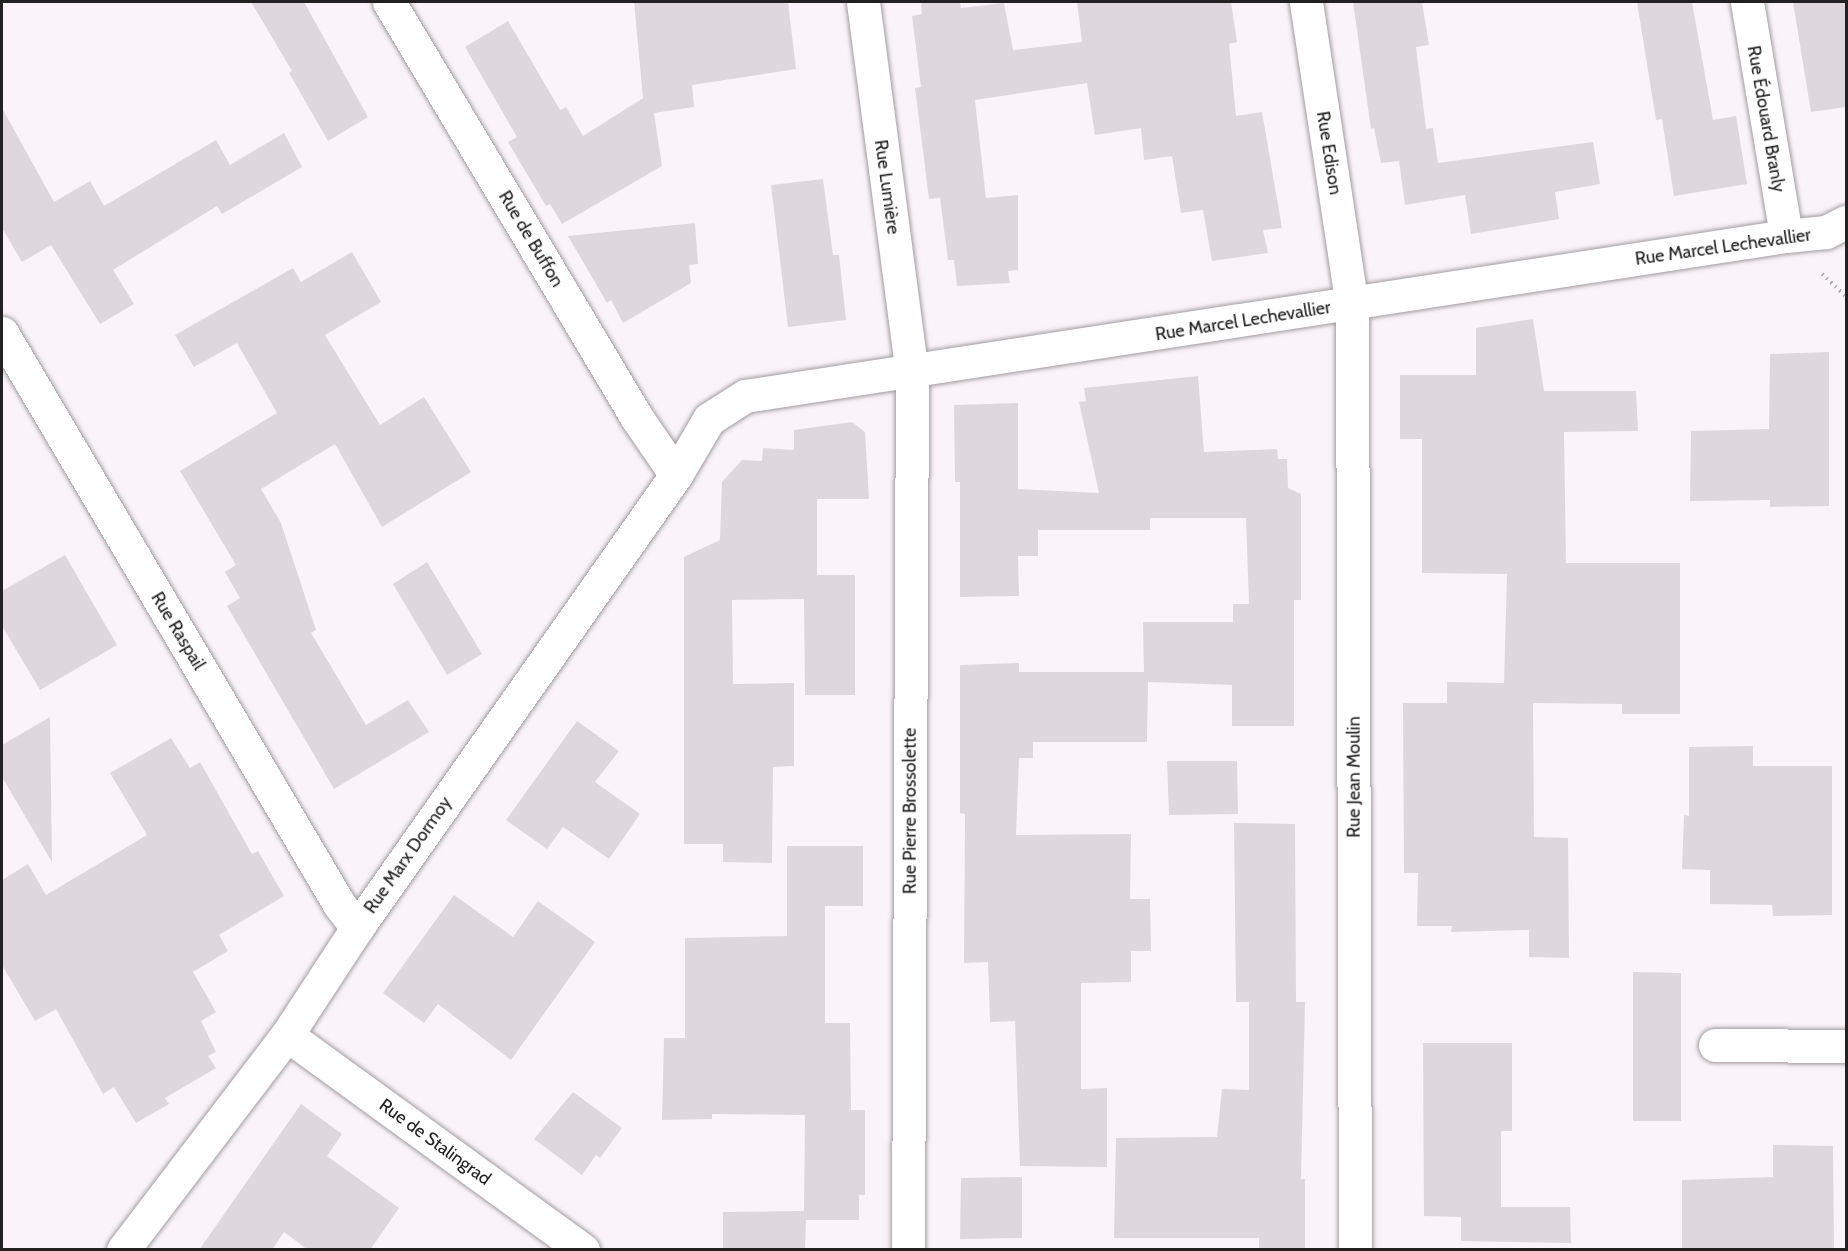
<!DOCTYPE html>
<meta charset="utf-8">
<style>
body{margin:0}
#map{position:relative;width:1848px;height:1251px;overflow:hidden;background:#faf4f8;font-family:Cabin,sans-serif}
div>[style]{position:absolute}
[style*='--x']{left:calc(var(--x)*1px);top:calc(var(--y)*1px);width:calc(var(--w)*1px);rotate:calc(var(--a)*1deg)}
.building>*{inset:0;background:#ded8dd}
.path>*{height:4px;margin-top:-2px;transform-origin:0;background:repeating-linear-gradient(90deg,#b2adb0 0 1.5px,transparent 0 6px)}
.roads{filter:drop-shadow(0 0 2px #a29ca0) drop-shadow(0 0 2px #a29ca0)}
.minor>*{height:33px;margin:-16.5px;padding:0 16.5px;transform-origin:16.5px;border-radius:16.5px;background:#fff}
span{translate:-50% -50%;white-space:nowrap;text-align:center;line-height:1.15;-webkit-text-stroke:4.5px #fff;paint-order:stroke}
.street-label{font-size:18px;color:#222021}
.frame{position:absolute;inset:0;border:3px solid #222021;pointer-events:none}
</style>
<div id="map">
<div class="building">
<div style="clip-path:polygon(251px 2px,304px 2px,368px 117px,328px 141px,289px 73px,292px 71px)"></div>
<div style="clip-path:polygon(634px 2px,788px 2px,796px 69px,692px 85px,694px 107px,654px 113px,662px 166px,562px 224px,550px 204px,546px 206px,508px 142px,517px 137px,465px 47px,508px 21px,560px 110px,566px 107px,583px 136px,643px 98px)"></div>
<div style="clip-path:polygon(921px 2px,960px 2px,961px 8px,1004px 3px,1013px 50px,1082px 42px,1077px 2px,1231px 2px,1237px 42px,1229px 44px,1236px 116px,1262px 112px,1282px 228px,1263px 230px,1268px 253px,1212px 261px,1203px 210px,1181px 213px,1172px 156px,1144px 160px,1141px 128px,1095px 135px,1087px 83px,975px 100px,986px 198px,1018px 195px,1018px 270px,1008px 271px,1010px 283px,957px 286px,954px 260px,948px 260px,940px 198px,929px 199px,924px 159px,915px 88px,921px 87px,912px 16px,922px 14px)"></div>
<div style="clip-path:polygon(1353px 2px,1422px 2px,1429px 45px,1416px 47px,1426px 129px,1433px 128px,1438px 163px,1593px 142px,1600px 184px,1555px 192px,1559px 219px,1471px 234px,1465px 195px,1405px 205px,1399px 161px,1381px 163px,1374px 128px,1371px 129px)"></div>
<div style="clip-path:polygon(1637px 2px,1692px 2px,1713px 120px,1736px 116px,1747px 184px,1674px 196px,1662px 119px,1656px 120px)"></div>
<div style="clip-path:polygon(1793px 2px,1846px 2px,1846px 107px,1811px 112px)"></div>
<div style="clip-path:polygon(2px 108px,54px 202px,90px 181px,104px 206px,216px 140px,230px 165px,284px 133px,302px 167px,222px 214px,217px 206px,113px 270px,134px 304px,100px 324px,51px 245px,22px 262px,2px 228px)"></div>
<div style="clip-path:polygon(823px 179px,833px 255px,839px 255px,846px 320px,788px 327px,771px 185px)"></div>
<div style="clip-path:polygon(695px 223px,698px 264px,689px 265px,691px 283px,623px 323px,611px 300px,607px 303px,568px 236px)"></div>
<div style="clip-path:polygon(352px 252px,381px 302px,325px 335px,380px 425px,424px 397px,471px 472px,382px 527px,335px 444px,261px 489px,281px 523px,316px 630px,311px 633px,366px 725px,408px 700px,429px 732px,334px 789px,227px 606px,240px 598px,225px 572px,236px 565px,180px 471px,277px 413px,237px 343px,194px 367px,175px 335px,293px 268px,301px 282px)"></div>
<div style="clip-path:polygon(1533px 319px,1544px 391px,1636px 391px,1638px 431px,1564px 432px,1566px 563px,1680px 563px,1680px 714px,1622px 714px,1622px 704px,1533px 703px,1534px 837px,1568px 838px,1569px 958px,1529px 957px,1529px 930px,1451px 932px,1452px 926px,1417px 926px,1418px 873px,1404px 873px,1403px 703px,1447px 703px,1447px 682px,1504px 683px,1507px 574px,1422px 573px,1422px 439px,1400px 439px,1400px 375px,1476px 375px,1476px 328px)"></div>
<div style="clip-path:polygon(1829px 352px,1829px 506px,1770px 507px,1770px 500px,1690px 501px,1691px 431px,1769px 429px,1770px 354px)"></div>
<div style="clip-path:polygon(1198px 376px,1204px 452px,1277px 449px,1278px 459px,1287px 459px,1288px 488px,1301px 494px,1301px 600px,1294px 600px,1294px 726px,1232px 726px,1232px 685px,1148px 682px,1147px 742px,1033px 742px,1033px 758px,1019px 758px,1016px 835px,1131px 834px,1130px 899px,1150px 899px,1151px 951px,1131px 951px,1131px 982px,1081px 983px,1081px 1089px,1107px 1088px,1107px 1167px,1020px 1166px,1015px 1021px,990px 1022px,988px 962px,964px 963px,965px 814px,960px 813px,960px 665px,1019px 663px,1019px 672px,1144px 672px,1143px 622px,1233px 622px,1233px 604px,1249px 604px,1246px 518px,1150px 518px,1150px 530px,1038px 530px,1038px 556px,1018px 556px,1019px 596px,960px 597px,960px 482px,955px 482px,954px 405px,1018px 403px,1018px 489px,1099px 493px,1079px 402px,1086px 401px,1084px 388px)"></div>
<div style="clip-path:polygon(852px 422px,865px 432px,869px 499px,817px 499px,817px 575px,855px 575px,855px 695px,805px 695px,804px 599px,732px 600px,733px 684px,794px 683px,794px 766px,773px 767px,772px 863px,723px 862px,723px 844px,684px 844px,684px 557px,720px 540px,722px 482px,742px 460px,762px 461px,763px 448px,794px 450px,794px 430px)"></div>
<div style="clip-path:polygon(65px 555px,117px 645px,40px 690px,2px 626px,2px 591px)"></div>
<div style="clip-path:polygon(427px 562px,482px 654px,447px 675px,393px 584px)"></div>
<div style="clip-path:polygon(50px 717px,52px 862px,2px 777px,2px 745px)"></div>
<div style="clip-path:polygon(577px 721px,619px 751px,595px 782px,640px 814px,609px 859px,563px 827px,547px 849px,506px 820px)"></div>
<div style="clip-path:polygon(171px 738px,190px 768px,200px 762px,252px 854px,258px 851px,284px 896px,219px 935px,228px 951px,193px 972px,216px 1012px,201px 1021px,216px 1052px,208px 1056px,216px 1068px,165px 1098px,169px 1104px,136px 1123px,114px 1087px,103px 1094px,56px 1009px,35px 1021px,2px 965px,2px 880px,28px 864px,46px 895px,147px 835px,110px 773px)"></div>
<div style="clip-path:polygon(1753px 746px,1753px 766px,1832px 766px,1832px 915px,1773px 916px,1772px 905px,1710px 904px,1710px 870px,1682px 869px,1684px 815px,1689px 816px,1689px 747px)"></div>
<div style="clip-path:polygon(1167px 761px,1237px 761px,1238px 814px,1169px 815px)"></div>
<div style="clip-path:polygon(1234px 823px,1295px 824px,1296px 1002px,1305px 1002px,1301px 1179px,1305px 1179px,1305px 1250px,1259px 1250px,1259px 1238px,1114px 1238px,1116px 1138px,1217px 1137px,1222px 1089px,1249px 1090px,1249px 1002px,1236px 1002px)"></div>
<div style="clip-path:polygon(787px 846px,863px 846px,863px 906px,825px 906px,825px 1023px,850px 1023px,851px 1110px,865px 1110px,865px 1195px,859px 1195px,859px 1220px,806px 1220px,805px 1250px,723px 1250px,723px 1212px,804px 1211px,805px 1115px,712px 1114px,712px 1119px,662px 1120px,664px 1038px,685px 1038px,685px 938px,787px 936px)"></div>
<div style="clip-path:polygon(454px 895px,513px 937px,538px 901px,595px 942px,511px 1060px,438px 1004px,424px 1023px,383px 993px)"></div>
<div style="clip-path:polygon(1633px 972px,1681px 973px,1681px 1121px,1633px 1121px)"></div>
<div style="clip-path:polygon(1423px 1043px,1512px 1043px,1512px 1131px,1501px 1131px,1501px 1207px,1570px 1207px,1571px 1243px,1461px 1241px,1461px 1217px,1424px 1216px)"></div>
<div style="clip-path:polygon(573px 1092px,622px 1128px,600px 1158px,596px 1155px,582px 1175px,534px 1139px)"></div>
<div style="clip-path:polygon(301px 1104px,342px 1134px,327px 1156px,399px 1208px,370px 1250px,308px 1250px,284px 1232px,272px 1250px,199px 1250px)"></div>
<div style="clip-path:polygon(1773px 1145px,1833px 1146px,1834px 1250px,1682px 1250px,1682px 1180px,1773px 1177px)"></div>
<div style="clip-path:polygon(1022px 1177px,1022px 1238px,960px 1239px,961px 1178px)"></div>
</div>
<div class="path">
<div style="--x:1822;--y:274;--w:33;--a:43"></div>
</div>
<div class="roads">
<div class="minor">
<div style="--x:389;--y:2;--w:484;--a:59.2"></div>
<div style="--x:637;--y:418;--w:69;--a:55.6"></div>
<div style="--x:863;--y:2;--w:373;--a:82.5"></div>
<div style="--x:912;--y:372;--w:878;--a:90.26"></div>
<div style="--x:1306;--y:2;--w:306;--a:81.4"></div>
<div style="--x:1352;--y:305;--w:945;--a:89.82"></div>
<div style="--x:1747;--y:2;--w:237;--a:80.5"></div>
<div style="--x:2;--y:333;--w:663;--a:59.45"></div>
<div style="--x:339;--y:904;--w:30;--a:53"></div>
<div style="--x:287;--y:1035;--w:366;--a:36"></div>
<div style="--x:1715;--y:1045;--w:131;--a:0.4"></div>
<div style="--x:123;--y:1250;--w:270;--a:-52.7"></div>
<div style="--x:287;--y:1035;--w:128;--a:-56.8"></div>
<div style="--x:357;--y:928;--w:554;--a:-54.85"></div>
<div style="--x:676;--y:475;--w:65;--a:-59.5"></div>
<div style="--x:709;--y:419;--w:43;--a:-32.6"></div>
<div style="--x:745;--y:396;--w:1053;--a:-8.74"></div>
<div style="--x:1786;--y:236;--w:40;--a:-5.7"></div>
<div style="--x:1826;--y:232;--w:22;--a:-27"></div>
</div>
</div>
<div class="street-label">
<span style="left:1766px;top:119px;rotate:80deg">Rue Édouard Branly</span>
<span style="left:1329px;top:153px;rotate:81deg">Rue Edison</span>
<span style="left:887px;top:187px;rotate:82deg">Rue Lumière</span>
<span style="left:531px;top:239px;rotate:59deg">Rue de Buffon</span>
<span style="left:1723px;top:247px;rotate:-8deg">Rue Marcel Lechevallier</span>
<span style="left:1243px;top:321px;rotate:-9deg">Rue Marcel Lechevallier</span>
<span style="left:178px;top:631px;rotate:59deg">Rue Raspail</span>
<span style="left:1354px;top:777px;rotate:-90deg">Rue Jean Moulin</span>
<span style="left:910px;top:811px;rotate:-90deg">Rue Pierre Brossolette</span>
<span style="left:408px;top:855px;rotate:-55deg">Rue Marx Dormoy</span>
<span style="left:435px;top:1142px;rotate:36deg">Rue de Stalingrad</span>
</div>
<div class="frame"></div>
</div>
